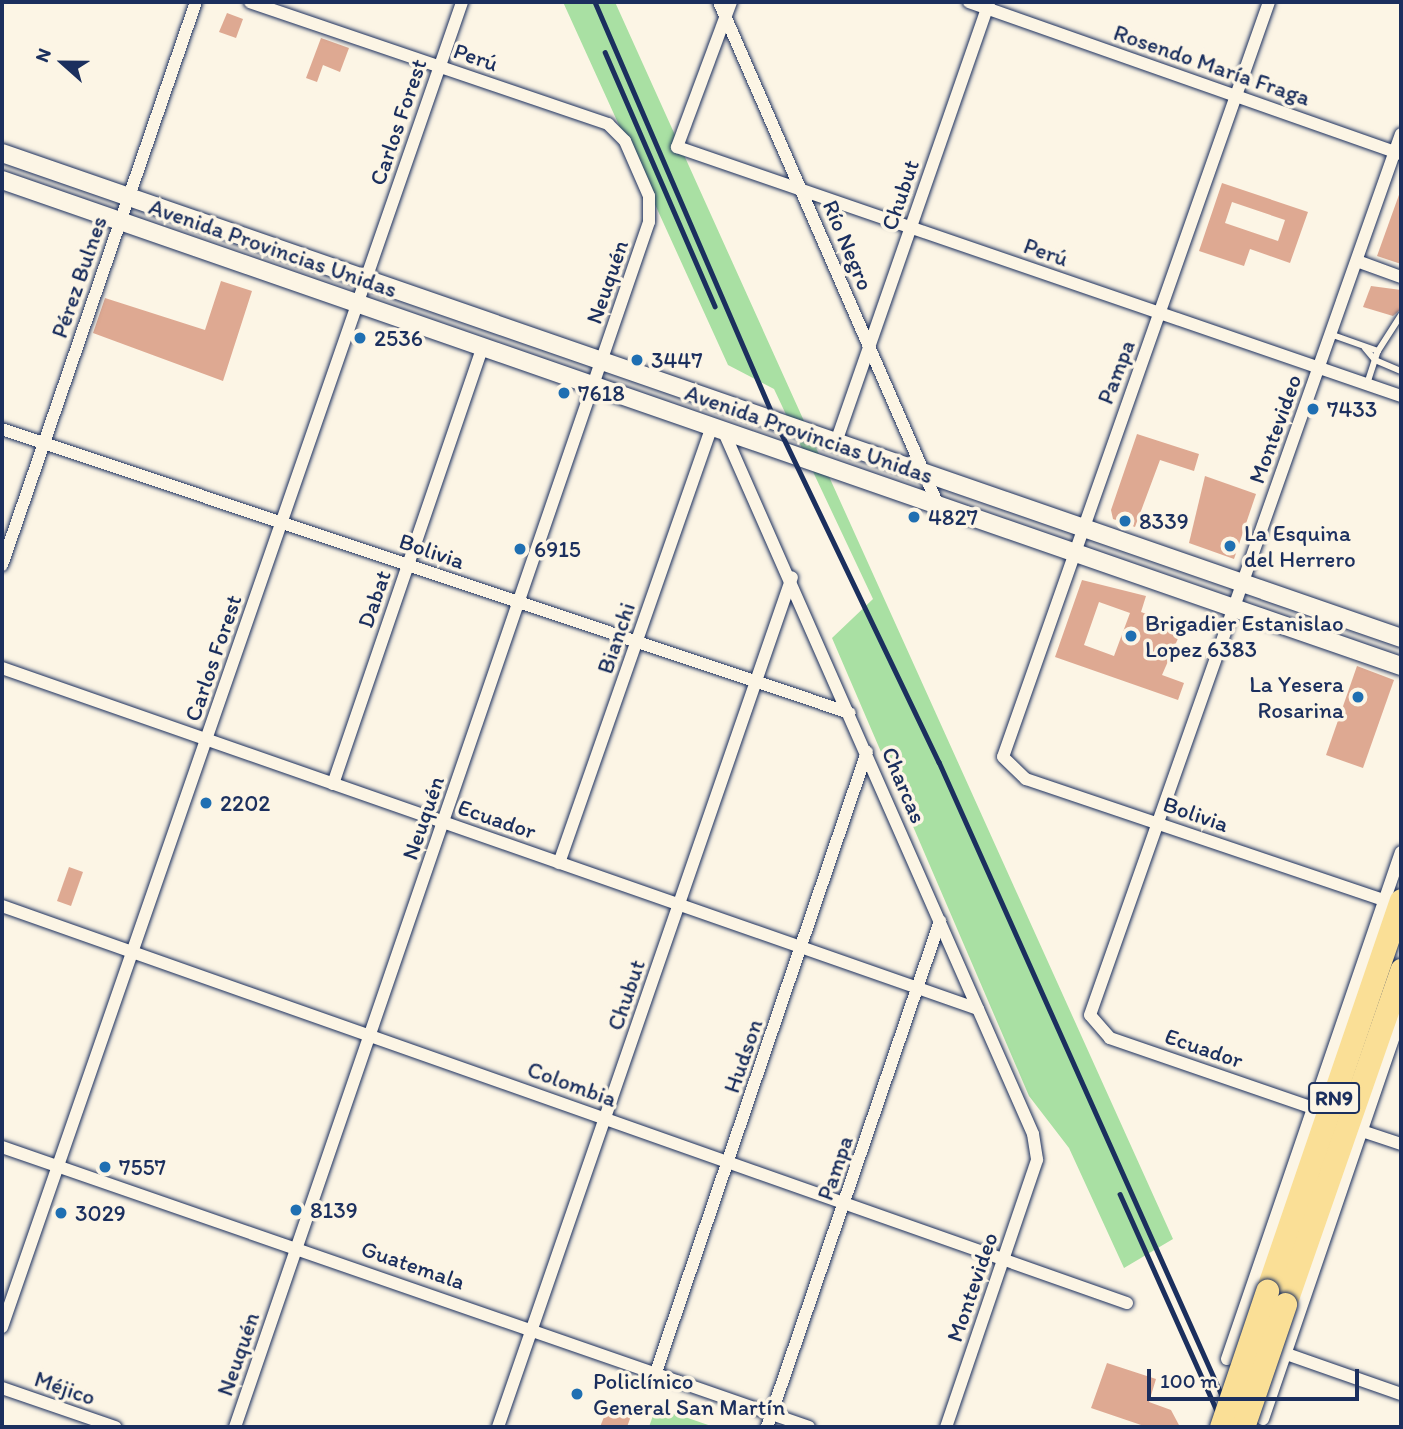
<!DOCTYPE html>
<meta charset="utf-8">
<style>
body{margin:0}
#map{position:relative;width:1403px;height:1429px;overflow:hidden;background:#fcf5e5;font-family:Itim,sans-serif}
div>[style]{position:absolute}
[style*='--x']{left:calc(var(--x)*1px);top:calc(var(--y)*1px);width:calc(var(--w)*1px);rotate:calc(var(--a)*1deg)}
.green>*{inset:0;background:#a9e0a3}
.building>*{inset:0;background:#dea992}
.roads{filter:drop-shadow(0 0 2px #1b2f5e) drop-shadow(0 0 2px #1b2f5e)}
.lane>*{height:6px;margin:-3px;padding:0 3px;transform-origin:3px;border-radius:3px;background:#fcf5e5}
.street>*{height:12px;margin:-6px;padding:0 6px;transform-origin:6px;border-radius:6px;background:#fcf5e5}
.secondary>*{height:18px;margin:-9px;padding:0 9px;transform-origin:9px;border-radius:9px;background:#fcf5e5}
.highway>*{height:23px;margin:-11.5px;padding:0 11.5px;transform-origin:11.5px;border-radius:11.5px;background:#fadf96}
.rail>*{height:4.5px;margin:-2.25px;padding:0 2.25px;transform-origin:2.25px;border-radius:2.25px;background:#1b2f5e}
.bridges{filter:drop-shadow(0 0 2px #1b2f5e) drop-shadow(0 0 2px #1b2f5e)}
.highway-bridge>*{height:23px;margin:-11.5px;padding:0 11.5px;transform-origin:11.5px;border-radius:11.5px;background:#fadf96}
.dots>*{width:19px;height:19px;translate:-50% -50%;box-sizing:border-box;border:4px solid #fcf5e5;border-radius:50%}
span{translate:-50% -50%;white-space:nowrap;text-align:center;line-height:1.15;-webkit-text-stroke:7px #fcf5e5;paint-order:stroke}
.shield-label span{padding:2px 5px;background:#fcf5e5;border:2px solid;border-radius:5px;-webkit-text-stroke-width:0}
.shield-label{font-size:21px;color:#1b2f5e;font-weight:700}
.street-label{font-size:23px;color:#1b2f5e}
.poi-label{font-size:23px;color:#1b2f5e}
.left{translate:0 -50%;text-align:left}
.right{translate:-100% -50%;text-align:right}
.frame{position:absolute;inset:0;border:4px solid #1b2f5e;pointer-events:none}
.north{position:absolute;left:28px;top:28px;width:70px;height:70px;-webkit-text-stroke:5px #fcf5e5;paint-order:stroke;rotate:291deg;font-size:19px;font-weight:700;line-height:28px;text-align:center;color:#1b2f5e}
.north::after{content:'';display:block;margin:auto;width:24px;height:32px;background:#1b2f5e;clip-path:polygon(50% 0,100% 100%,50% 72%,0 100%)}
.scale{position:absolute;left:1147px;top:1369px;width:212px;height:32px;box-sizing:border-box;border:4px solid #1b2f5e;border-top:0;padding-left:9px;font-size:21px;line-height:24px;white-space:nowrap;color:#1b2f5e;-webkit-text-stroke:5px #fcf5e5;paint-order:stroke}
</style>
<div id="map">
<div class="green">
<div style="clip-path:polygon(563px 2px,615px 2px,1173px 1239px,1124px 1268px,1069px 1148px,1029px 1096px,832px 638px,873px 599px,774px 389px,728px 365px)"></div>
<div style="clip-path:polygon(656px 1407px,714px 1427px,649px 1427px)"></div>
</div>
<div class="building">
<div style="clip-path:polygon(227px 13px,243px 19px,236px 38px,219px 32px)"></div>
<div style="clip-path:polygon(321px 38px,349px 48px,340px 72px,323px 65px,317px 82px,306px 78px)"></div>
<div style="clip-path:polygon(evenodd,1222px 183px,1308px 212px,1290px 263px,1250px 249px,1244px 266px,1199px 251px,1222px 183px,1232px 202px,1285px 220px,1278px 241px,1225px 223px,1232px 202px)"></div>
<div style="clip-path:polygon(1400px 192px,1401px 192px,1401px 264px,1377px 256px)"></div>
<div style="clip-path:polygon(221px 281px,252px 291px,223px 381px,93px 333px,105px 298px,205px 330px)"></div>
<div style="clip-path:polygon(1371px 286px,1401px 290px,1401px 309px,1393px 316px,1363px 307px)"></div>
<div style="clip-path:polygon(1137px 434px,1199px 454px,1194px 471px,1160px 460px,1135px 527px,1113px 519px,1111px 510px)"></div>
<div style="clip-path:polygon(1205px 476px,1256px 494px,1234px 559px,1189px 543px)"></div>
<div style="clip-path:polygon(evenodd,1082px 580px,1146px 596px,1141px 612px,1183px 627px,1162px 675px,1184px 683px,1178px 700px,1055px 657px,1082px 580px,1099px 602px,1130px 613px,1114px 656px,1084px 645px,1099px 602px)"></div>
<div style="clip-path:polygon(1357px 666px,1394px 680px,1363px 768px,1326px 755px)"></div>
<div style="clip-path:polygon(69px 867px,83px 872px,71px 906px,57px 901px)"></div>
<div style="clip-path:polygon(1107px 1363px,1156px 1379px,1149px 1402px,1171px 1410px,1180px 1427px,1147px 1427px,1091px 1408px)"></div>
<div style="clip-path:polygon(609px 1404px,632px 1413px,627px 1427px,600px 1427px)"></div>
</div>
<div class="roads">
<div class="lane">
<div style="--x:1330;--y:334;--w:51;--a:19.5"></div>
<div style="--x:1365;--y:348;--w:16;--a:50"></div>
<div style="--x:1375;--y:360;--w:28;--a:23"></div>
<div style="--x:1367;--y:384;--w:35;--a:-72"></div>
<div style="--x:1378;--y:351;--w:43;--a:-57.4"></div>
</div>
<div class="street">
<div style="--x:719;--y:2;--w:549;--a:66.47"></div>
<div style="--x:731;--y:2;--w:155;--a:110.4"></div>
<div style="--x:677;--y:147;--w:766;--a:18.98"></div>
<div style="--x:969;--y:2;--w:458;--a:19.4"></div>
<div style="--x:1269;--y:2;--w:800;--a:109.41"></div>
<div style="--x:1003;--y:757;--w:32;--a:44"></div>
<div style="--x:1026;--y:779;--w:378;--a:18.7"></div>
<div style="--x:1357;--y:261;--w:47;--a:20"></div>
<div style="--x:2;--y:429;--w:894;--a:18.52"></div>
<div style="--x:723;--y:430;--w:769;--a:66.23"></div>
<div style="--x:1033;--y:1134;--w:26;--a:81"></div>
<div style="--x:1037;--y:1160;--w:282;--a:108.8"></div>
<div style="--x:836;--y:442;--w:466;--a:-70.8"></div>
<div style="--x:2;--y:565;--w:595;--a:-70.99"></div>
<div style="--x:2;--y:668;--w:1034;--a:19.26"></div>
<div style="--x:333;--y:784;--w:462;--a:-71.1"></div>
<div style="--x:559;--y:863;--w:462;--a:-70.7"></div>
<div style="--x:2;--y:906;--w:1193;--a:19.44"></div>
<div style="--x:1313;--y:1108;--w:215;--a:-161"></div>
<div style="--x:1110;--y:1038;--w:30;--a:-131"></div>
<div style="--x:1090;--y:1015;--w:934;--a:-70.56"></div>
<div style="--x:1362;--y:1131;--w:41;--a:18.4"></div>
<div style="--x:2;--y:1147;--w:854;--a:19.13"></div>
<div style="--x:2;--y:1327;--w:1403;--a:-70.85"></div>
<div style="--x:1281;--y:1352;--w:127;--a:19.3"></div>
<div style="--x:1227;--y:1359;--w:536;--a:-71.06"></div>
<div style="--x:656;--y:1372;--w:655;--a:-71.21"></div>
<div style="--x:2;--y:1388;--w:120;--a:19"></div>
<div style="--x:1263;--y:1419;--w:425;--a:-71.1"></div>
<div style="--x:235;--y:1427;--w:1274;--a:-71.04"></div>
<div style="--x:649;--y:222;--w:26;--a:-90"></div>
<div style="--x:649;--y:196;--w:60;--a:-113.6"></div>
<div style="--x:625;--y:141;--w:24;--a:-135"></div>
<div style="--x:608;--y:124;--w:378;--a:-161.2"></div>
<div style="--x:498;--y:1427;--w:899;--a:-70.92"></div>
<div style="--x:767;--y:1427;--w:535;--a:-71.12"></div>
</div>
<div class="secondary">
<div style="--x:2;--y:153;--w:1481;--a:19.12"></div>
<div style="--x:2;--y:180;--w:1481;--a:19.16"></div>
</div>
<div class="highway">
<div style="--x:1267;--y:1291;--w:413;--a:-71.1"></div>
<div style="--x:1285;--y:1304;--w:354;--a:-70.8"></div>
</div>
</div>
<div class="rail">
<div style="--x:595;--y:2;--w:457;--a:66.7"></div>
<div style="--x:776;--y:422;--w:377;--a:64.4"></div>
<div style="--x:939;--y:762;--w:728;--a:65.93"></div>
<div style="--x:605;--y:52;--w:277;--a:66.6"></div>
<div style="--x:1120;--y:1194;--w:255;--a:65.9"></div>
</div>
<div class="bridges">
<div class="highway-bridge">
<div style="--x:1221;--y:1427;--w:144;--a:-71.3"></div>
<div style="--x:1243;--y:1427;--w:130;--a:-71.1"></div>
</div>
</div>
<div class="dots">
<div style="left:360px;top:338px;background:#1f6fb2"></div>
<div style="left:637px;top:360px;background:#1f6fb2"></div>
<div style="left:564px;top:393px;background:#1f6fb2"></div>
<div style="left:1313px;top:409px;background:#1f6fb2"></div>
<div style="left:914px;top:517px;background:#1f6fb2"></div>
<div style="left:1125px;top:521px;background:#1f6fb2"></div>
<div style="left:1230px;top:546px;background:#1f6fb2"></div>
<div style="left:520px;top:549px;background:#1f6fb2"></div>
<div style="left:1131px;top:636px;background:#1f6fb2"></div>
<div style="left:1358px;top:697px;background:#1f6fb2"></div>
<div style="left:206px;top:803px;background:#1f6fb2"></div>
<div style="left:105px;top:1167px;background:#1f6fb2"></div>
<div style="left:296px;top:1210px;background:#1f6fb2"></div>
<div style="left:61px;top:1213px;background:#1f6fb2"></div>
<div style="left:577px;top:1394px;background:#1f6fb2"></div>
</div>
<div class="shield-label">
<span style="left:1334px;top:1098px">RN9</span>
</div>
<div class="street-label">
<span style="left:476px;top:57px;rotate:19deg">Perú</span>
<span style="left:1212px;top:65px;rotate:19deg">Rosendo María Fraga</span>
<span style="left:398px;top:122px;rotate:-71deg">Carlos Forest</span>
<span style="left:900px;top:195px;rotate:-71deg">Chubut</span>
<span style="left:848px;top:245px;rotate:67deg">Río Negro</span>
<span style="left:273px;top:248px;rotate:19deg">Avenida Provincias Unidas</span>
<span style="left:1046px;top:252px;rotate:19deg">Perú</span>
<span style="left:79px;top:277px;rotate:-71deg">Pérez Bulnes</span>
<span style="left:607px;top:282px;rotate:-71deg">Neuquén</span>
<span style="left:1116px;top:372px;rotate:-69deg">Pampa</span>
<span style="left:1275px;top:429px;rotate:-70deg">Montevideo</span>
<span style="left:809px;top:434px;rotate:19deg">Avenida Provincias Unidas</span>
<span style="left:432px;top:551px;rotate:19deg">Bolivia</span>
<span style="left:374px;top:599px;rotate:-71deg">Dabat</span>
<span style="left:616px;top:638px;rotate:-71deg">Bianchi</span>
<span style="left:213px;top:658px;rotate:-71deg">Carlos Forest</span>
<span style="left:904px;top:785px;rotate:67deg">Charcas</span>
<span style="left:1196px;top:814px;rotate:19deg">Bolivia</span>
<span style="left:423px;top:818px;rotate:-71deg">Neuquén</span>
<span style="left:497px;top:819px;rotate:19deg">Ecuador</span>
<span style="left:626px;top:995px;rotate:-71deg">Chubut</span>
<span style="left:1204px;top:1048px;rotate:19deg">Ecuador</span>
<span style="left:743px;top:1056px;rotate:-71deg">Hudson</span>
<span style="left:572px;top:1084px;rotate:20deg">Colombia</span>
<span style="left:835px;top:1168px;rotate:-71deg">Pampa</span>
<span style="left:413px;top:1265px;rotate:19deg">Guatemala</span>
<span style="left:972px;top:1287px;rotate:-71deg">Montevideo</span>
<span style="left:238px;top:1354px;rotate:-71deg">Neuquén</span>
<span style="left:65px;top:1388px;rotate:19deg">Méjico</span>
</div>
<div class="poi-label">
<span class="left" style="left:374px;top:338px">2536</span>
<span class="left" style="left:651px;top:360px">3447</span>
<span class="left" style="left:578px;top:393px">7618</span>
<span class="left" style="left:1327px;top:409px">7433</span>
<span class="left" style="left:928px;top:517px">4827</span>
<span class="left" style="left:1139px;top:521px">8339</span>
<span class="left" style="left:1244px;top:546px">La Esquina<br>del Herrero</span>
<span class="left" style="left:534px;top:549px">6915</span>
<span class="left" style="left:1145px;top:636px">Brigadier Estanislao<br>Lopez 6383</span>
<span class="right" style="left:1344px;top:697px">La Yesera<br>Rosarina</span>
<span class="left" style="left:220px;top:803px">2202</span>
<span class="left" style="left:119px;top:1167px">7557</span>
<span class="left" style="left:310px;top:1210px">8139</span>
<span class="left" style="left:75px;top:1213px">3029</span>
<span class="left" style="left:593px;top:1394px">Policlínico<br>General San Martín</span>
</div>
<div class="frame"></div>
<div class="north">N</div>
<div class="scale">100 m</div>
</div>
